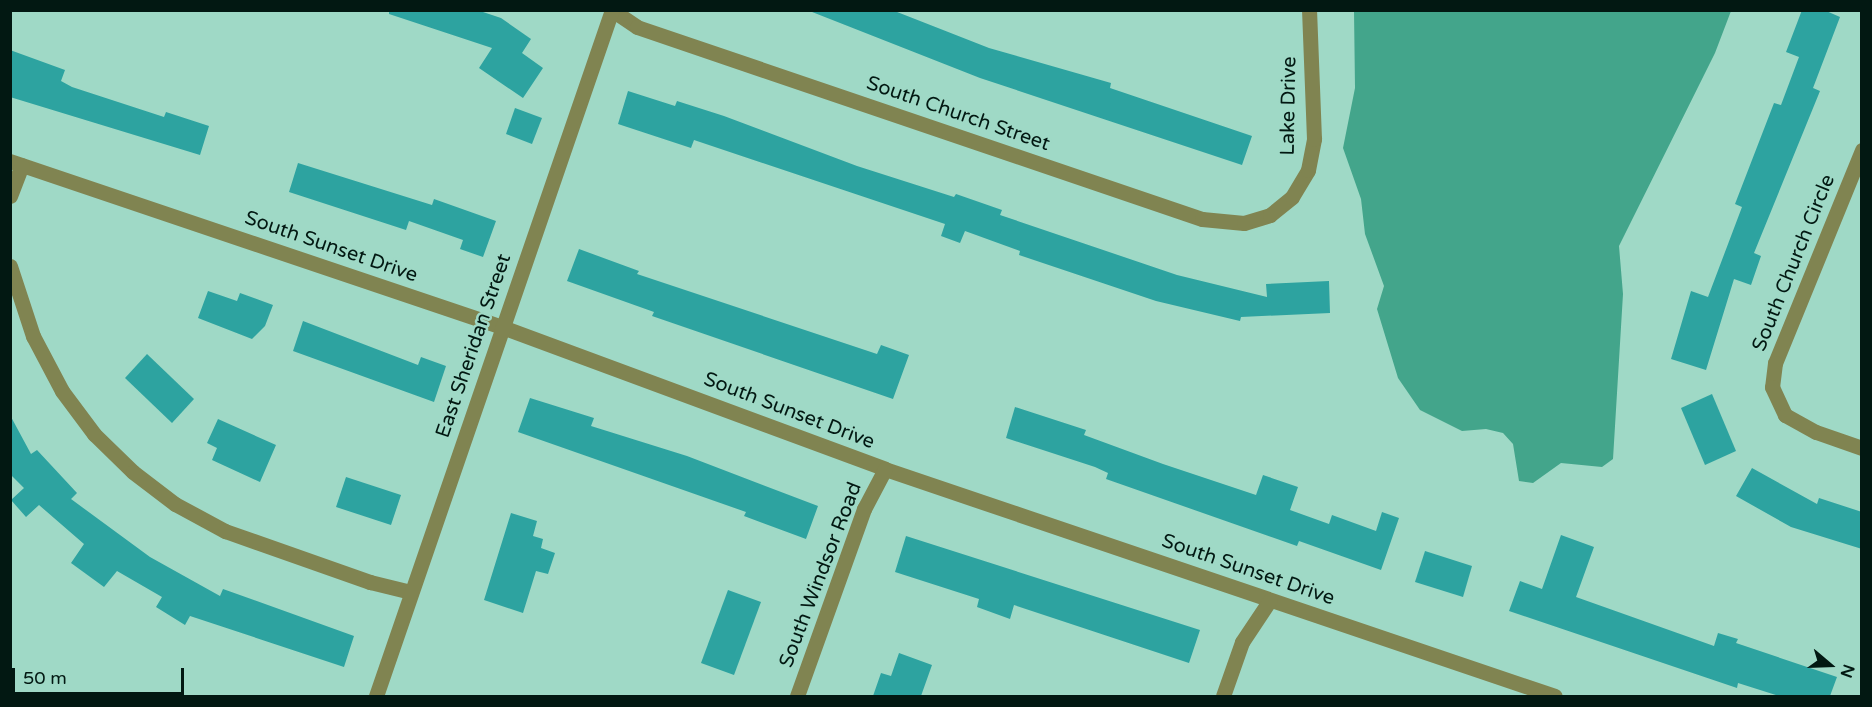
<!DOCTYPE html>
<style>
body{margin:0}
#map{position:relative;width:1872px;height:707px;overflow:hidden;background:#9fd9c6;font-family:"Varela Round",sans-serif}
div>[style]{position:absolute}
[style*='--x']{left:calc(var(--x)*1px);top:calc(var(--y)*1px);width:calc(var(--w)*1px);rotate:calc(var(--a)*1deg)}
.water>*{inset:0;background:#43a58b}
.building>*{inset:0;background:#2da3a0}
.street>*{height:15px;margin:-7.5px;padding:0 7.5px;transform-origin:7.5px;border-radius:7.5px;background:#808451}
span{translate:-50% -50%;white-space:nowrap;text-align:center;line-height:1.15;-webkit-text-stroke:5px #9fd9c6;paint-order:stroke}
.street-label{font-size:20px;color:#021812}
.frame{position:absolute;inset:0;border:12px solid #021812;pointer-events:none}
.north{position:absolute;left:1800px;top:635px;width:60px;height:60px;-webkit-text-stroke:4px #9fd9c6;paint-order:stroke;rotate:109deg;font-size:16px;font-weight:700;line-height:24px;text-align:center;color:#021812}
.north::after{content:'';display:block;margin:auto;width:21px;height:27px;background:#021812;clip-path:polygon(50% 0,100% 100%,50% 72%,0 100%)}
.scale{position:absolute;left:12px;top:668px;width:172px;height:27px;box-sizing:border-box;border:3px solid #021812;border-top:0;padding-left:8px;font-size:18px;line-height:21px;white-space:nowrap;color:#021812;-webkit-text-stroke:4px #9fd9c6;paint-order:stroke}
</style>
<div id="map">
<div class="water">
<div style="clip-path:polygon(1354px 11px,1731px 11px,1715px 53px,1619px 246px,1623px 294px,1613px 459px,1602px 467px,1561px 463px,1533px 483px,1519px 481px,1513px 444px,1503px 433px,1486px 429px,1462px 431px,1420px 410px,1398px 378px,1377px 309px,1384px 286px,1365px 234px,1361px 199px,1343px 148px,1355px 88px)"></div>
</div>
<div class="building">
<div style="clip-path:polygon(389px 10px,477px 10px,501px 18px,531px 39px,522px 53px,543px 68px,523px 98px,479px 68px,492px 48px,389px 14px)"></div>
<div style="clip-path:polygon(807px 10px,892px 10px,989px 48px,1111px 83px,1110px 88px,1252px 136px,1242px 165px,980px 78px)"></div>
<div style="clip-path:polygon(1802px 10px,1824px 10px,1840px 17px,1813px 88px,1820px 91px,1754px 253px,1761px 256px,1751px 285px,1734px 279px,1706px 370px,1671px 359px,1691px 291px,1708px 297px,1742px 207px,1735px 204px,1774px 103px,1781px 105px,1799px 57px,1786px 52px)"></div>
<div style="clip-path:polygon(10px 50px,65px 70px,61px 81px,72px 87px,164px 117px,166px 112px,209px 126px,200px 155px,10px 97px)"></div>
<div style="clip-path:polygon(628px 91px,675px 106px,677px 101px,724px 116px,857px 166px,954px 197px,956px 194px,1002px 210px,1000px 215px,1177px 275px,1267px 297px,1266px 284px,1329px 281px,1330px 313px,1241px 317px,1240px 321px,1156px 301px,1019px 255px,1020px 251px,965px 231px,960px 243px,941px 236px,945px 224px,694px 140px,691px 148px,618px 124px)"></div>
<div style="clip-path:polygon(515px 108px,542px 118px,532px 144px,506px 134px)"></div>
<div style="clip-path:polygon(298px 163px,432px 205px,434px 199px,496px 221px,483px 257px,460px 249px,463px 240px,409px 221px,406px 230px,289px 192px)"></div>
<div style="clip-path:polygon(579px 249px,639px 271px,637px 274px,877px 354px,881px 345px,909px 355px,893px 399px,652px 316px,654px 312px,567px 281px)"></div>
<div style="clip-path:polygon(208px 291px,237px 301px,240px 293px,273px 305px,265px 326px,252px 339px,198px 318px)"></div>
<div style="clip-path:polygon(303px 321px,418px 365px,421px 357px,446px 366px,434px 402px,293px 351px)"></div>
<div style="clip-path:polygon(147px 354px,194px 399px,172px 423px,125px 378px)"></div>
<div style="clip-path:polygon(1712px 394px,1736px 451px,1705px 465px,1681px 408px)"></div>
<div style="clip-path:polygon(530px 398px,594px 418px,591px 426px,687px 456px,818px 506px,806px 539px,744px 516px,746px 512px,518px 432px)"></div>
<div style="clip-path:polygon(1015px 407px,1086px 430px,1084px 435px,1163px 464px,1256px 495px,1263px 475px,1298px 487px,1290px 510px,1329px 524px,1332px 515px,1376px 531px,1382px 512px,1399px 518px,1381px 570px,1299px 541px,1297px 546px,1106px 479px,1108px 473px,1095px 467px,1006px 438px)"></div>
<div style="clip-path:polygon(10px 415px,31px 454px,37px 450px,77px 493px,71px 499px,150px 557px,220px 596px,223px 589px,354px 636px,344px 667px,190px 616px,185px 625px,156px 607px,162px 597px,117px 571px,104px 587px,71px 563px,84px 544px,39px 505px,26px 517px,11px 500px,24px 488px,10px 474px)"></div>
<div style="clip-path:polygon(218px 419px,276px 445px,260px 482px,212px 460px,217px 448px,207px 443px)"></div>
<div style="clip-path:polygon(1752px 468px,1817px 504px,1819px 498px,1862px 512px,1862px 549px,1791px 527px,1736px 496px)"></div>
<div style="clip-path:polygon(346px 477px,401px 495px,391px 525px,336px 507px)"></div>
<div style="clip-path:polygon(511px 513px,537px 521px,533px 536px,543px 539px,541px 548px,555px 553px,548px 574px,536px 571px,523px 613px,484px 600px)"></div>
<div style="clip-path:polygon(1561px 535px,1594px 547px,1576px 597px,1714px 646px,1718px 633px,1738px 639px,1736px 643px,1837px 677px,1830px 696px,1779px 696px,1738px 683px,1737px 688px,1509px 611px,1520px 581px,1542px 589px)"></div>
<div style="clip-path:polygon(906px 536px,1200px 630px,1189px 663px,1014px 605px,1010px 619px,977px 607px,979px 599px,895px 572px)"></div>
<div style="clip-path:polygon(1425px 551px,1472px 566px,1463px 597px,1415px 582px)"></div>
<div style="clip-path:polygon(728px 590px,761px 602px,734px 675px,701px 663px)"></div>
<div style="clip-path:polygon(899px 653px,932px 665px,921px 696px,873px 696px,881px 673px,891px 676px)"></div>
</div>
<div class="street">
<div style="--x:612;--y:10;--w:30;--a:34"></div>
<div style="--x:637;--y:27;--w:597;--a:18.77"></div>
<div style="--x:1202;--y:219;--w:42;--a:5.4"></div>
<div style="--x:1244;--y:223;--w:27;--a:-17"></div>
<div style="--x:1270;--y:215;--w:28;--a:-39"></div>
<div style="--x:1292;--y:197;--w:31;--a:-59"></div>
<div style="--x:1308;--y:170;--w:32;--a:-79"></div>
<div style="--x:1314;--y:139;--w:129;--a:-92.2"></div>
<div style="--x:1862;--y:150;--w:230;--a:112.2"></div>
<div style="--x:1775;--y:363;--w:24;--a:97"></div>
<div style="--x:1772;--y:387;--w:31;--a:65"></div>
<div style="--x:1785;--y:415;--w:35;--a:29"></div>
<div style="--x:1816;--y:432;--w:49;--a:19.2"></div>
<div style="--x:10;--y:161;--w:519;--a:18.64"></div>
<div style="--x:502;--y:327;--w:408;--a:20.3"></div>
<div style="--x:885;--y:469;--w:707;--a:18.72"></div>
<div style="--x:10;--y:196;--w:33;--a:-69"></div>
<div style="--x:10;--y:266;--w:74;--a:71.8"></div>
<div style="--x:33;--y:336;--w:62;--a:62.2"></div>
<div style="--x:62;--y:391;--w:54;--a:53.3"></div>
<div style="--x:94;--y:434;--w:54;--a:44.3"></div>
<div style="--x:133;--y:472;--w:53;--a:37.3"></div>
<div style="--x:175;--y:504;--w:57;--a:28.4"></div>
<div style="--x:225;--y:531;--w:154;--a:19.4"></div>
<div style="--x:370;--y:582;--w:42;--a:13.7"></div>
<div style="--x:376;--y:696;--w:725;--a:-71.02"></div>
<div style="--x:797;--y:696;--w:199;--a:-70.3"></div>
<div style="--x:864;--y:509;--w:45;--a:-62.3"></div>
<div style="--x:1223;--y:696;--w:57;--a:-70.6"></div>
<div style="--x:1242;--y:642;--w:50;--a:-56.3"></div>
</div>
<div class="street-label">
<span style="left:1289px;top:106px;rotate:-89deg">Lake Drive</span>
<span style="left:958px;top:114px;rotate:19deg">South Church Street</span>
<span style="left:331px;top:247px;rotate:19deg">South Sunset Drive</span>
<span style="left:1794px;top:263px;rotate:-68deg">South Church Circle</span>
<span style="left:474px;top:346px;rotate:-71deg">East Sheridan Street</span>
<span style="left:789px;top:411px;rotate:21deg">South Sunset Drive</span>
<span style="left:1248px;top:570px;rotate:19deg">South Sunset Drive</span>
<span style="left:821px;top:575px;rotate:-69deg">South Windsor Road</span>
</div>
<div class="frame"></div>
<div class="north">N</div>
<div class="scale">50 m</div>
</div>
